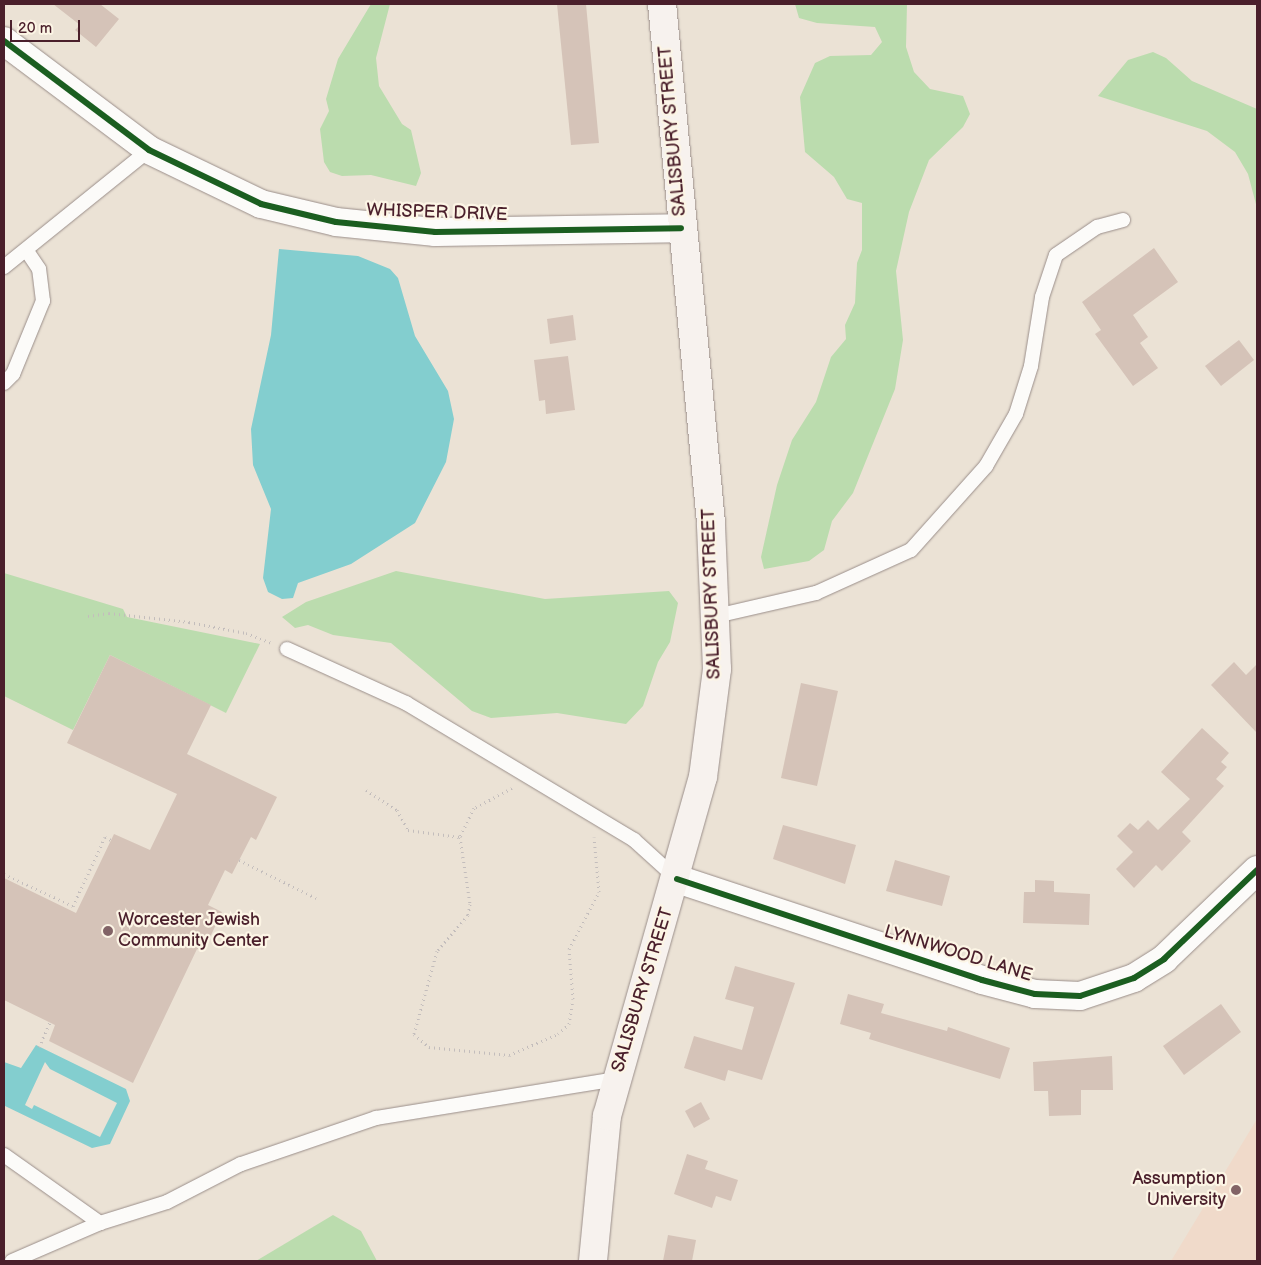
<!DOCTYPE html>
<style>
body{margin:0}
#map{position:relative;width:1261px;height:1265px;overflow:hidden;background:#ebe2d5;font-family:"Balsamiq Sans",sans-serif}
div>[style]{position:absolute}
[style*='--x']{left:calc(var(--x)*1px);top:calc(var(--y)*1px);width:calc(var(--w)*1px);rotate:calc(var(--a)*1deg)}
.built>*{inset:0;background:#f0daca}
.green>*{inset:0;background:#bbdcae}
.water>*{inset:0;background:#83cecf}
.building>*{inset:0;background:#d5c3b8}
.path>*{height:3px;margin-top:-1.5px;transform-origin:0;background:repeating-linear-gradient(90deg,#c3bdbc 0 1px,transparent 0 5px)}
.roads{filter:drop-shadow(0 0 1px #9a8e8a) drop-shadow(0 0 1px #9a8e8a)}
.lane>*{height:14px;margin:-7px;padding:0 7px;transform-origin:7px;border-radius:7px;background:#fcfbf9}
.street>*{height:28px;margin:-14px;padding:0 14px;transform-origin:14px;border-radius:14px;background:#fcfbf9}
.secondary>*{height:28px;margin:-14px;padding:0 14px;transform-origin:14px;border-radius:14px;background:#f7f2ee}
.cycleway>*{height:6px;margin:-3px;padding:0 3px;transform-origin:3px;border-radius:3px;background:#1b5e20}
.dots>*{width:14px;height:14px;translate:-50% -50%;box-sizing:border-box;border:2px solid #fcf5e5;border-radius:50%}
span{translate:-50% -50%;white-space:nowrap;text-align:center;line-height:1.15;-webkit-text-stroke:4.5px #fcf5e5;paint-order:stroke}
.street-label{font-size:18px;color:#4a1f2b}
.poi-label{font-size:18px;color:#4a1f2b}
.left{translate:0 -50%;text-align:left}
.right{translate:-100% -50%;text-align:right}
.frame{position:absolute;inset:0;border:5px solid #4a1f2b;pointer-events:none}
.scale{position:absolute;left:10px;top:20px;width:70px;height:22px;box-sizing:border-box;border:2px solid #4a1f2b;border-top:0;padding-left:6px;font-size:15px;line-height:18px;white-space:nowrap;color:#4a1f2b;-webkit-text-stroke:4px #fcf5e5;paint-order:stroke}
</style>
<div id="map">
<div class="built">
<div style="clip-path:polygon(1257px 1119px,1257px 1261px,1171px 1261px)"></div>
</div>
<div class="green">
<div style="clip-path:polygon(371px 4px,390px 4px,376px 58px,379px 86px,402px 124px,411px 130px,421px 173px,416px 186px,371px 175px,342px 176px,330px 172px,324px 162px,320px 129px,329px 111px,326px 99px,338px 59px)"></div>
<div style="clip-path:polygon(795px 4px,907px 4px,906px 47px,914px 72px,930px 89px,963px 96px,970px 114px,963px 127px,929px 160px,909px 212px,896px 271px,903px 340px,895px 389px,853px 493px,832px 521px,824px 550px,809px 561px,764px 569px,761px 557px,777px 485px,792px 440px,816px 402px,831px 357px,846px 339px,845px 325px,855px 303px,857px 263px,862px 250px,862px 203px,847px 199px,834px 177px,805px 152px,800px 97px,815px 63px,830px 56px,871px 55px,882px 42px,875px 27px,817px 23px,799px 18px)"></div>
<div style="clip-path:polygon(1153px 52px,1166px 58px,1192px 81px,1257px 109px,1257px 208px,1248px 174px,1235px 152px,1207px 131px,1098px 96px,1128px 60px)"></div>
<div style="clip-path:polygon(396px 571px,545px 599px,669px 591px,678px 603px,670px 642px,658px 662px,643px 706px,626px 724px,557px 713px,491px 718px,472px 711px,391px 643px,333px 635px,308px 625px,295px 628px,282px 617px,306px 602px)"></div>
<div style="clip-path:polygon(4px 573px,123px 609px,127px 617px,260px 644px,226px 713px,110px 655px,73px 730px,4px 696px)"></div>
<div style="clip-path:polygon(333px 1215px,361px 1231px,377px 1261px,256px 1261px)"></div>
</div>
<div class="water">
<div style="clip-path:polygon(279px 249px,358px 256px,390px 269px,398px 278px,415px 336px,448px 391px,454px 419px,446px 462px,415px 523px,351px 564px,298px 583px,293px 598px,282px 599px,268px 592px,263px 578px,271px 509px,253px 465px,251px 429px,271px 335px)"></div>
<div style="clip-path:polygon(evenodd,36px 1045px,126px 1089px,130px 1101px,110px 1144px,92px 1148px,5px 1106px,4px 1062px,21px 1068px,36px 1045px,45px 1062px,50px 1069px,117px 1103px,100px 1137px,34px 1105px,32px 1109px,25px 1105px,45px 1062px)"></div>
</div>
<div class="building">
<div style="clip-path:polygon(53px 4px,100px 4px,119px 19px,96px 47px,75px 30px,80px 25px)"></div>
<div style="clip-path:polygon(557px 4px,586px 4px,599px 143px,571px 145px)"></div>
<div style="clip-path:polygon(1154px 248px,1178px 282px,1133px 315px,1148px 337px,1140px 343px,1158px 368px,1133px 386px,1095px 334px,1101px 330px,1082px 302px)"></div>
<div style="clip-path:polygon(573px 315px,576px 340px,550px 344px,547px 319px)"></div>
<div style="clip-path:polygon(1239px 340px,1254px 360px,1221px 386px,1205px 366px)"></div>
<div style="clip-path:polygon(568px 356px,575px 410px,546px 414px,545px 400px,539px 401px,534px 360px)"></div>
<div style="clip-path:polygon(110px 655px,211px 705px,187px 754px,277px 797px,256px 840px,251px 837px,232px 874px,225px 870px,208px 905px,222px 912px,203px 952px,197px 949px,133px 1083px,49px 1041px,55px 1025px,4px 1000px,4px 878px,76px 913px,114px 834px,150px 850px,177px 794px,67px 743px)"></div>
<div style="clip-path:polygon(1234px 662px,1246px 675px,1257px 664px,1257px 733px,1211px 685px)"></div>
<div style="clip-path:polygon(801px 683px,838px 691px,817px 786px,781px 778px)"></div>
<div style="clip-path:polygon(1202px 728px,1229px 753px,1221px 762px,1227px 767px,1216px 779px,1224px 786px,1182px 832px,1191px 841px,1162px 871px,1156px 865px,1134px 888px,1116px 869px,1133px 852px,1117px 836px,1130px 823px,1138px 830px,1148px 820px,1158px 830px,1190px 799px,1161px 772px)"></div>
<div style="clip-path:polygon(783px 825px,856px 845px,845px 884px,773px 859px)"></div>
<div style="clip-path:polygon(895px 860px,950px 876px,942px 906px,886px 891px)"></div>
<div style="clip-path:polygon(1035px 880px,1054px 881px,1054px 892px,1090px 894px,1089px 925px,1023px 923px,1024px 892px,1035px 892px)"></div>
<div style="clip-path:polygon(735px 966px,795px 983px,762px 1080px,728px 1070px,725px 1081px,684px 1068px,694px 1036px,742px 1050px,754px 1007px,725px 999px)"></div>
<div style="clip-path:polygon(848px 994px,884px 1004px,881px 1013px,947px 1031px,948px 1027px,1010px 1048px,1000px 1079px,869px 1039px,871px 1033px,840px 1024px)"></div>
<div style="clip-path:polygon(1221px 1004px,1241px 1032px,1184px 1075px,1163px 1046px)"></div>
<div style="clip-path:polygon(1112px 1056px,1113px 1090px,1081px 1090px,1081px 1115px,1049px 1116px,1048px 1091px,1034px 1091px,1033px 1062px)"></div>
<div style="clip-path:polygon(701px 1102px,710px 1119px,694px 1128px,685px 1111px)"></div>
<div style="clip-path:polygon(687px 1154px,708px 1161px,705px 1169px,738px 1180px,731px 1201px,716px 1196px,712px 1208px,674px 1194px)"></div>
<div style="clip-path:polygon(668px 1235px,696px 1240px,692px 1261px,663px 1261px)"></div>
</div>
<div class="path">
<div style="--x:88;--y:616;--w:21;--a:-8"></div>
<div style="--x:109;--y:613;--w:81;--a:6.4"></div>
<div style="--x:189;--y:622;--w:58;--a:10.9"></div>
<div style="--x:246;--y:633;--w:28;--a:21"></div>
<div style="--x:512;--y:788;--w:43;--a:152.2"></div>
<div style="--x:474;--y:808;--w:32;--a:116"></div>
<div style="--x:460;--y:837;--w:68;--a:81.5"></div>
<div style="--x:470;--y:904;--w:11;--a:100"></div>
<div style="--x:468;--y:915;--w:48;--a:130.7"></div>
<div style="--x:437;--y:951;--w:86;--a:105.5"></div>
<div style="--x:414;--y:1034;--w:20;--a:41"></div>
<div style="--x:429;--y:1047;--w:80;--a:5.7"></div>
<div style="--x:509;--y:1055;--w:53;--a:-23.2"></div>
<div style="--x:558;--y:1034;--w:15;--a:-42"></div>
<div style="--x:569;--y:1024;--w:25;--a:-81"></div>
<div style="--x:573;--y:999;--w:50;--a:-94.6"></div>
<div style="--x:569;--y:949;--w:64;--a:-62.2"></div>
<div style="--x:599;--y:892;--w:55;--a:-95.2"></div>
<div style="--x:366;--y:790;--w:37;--a:33"></div>
<div style="--x:397;--y:810;--w:23;--a:61"></div>
<div style="--x:408;--y:830;--w:52;--a:7.7"></div>
<div style="--x:239;--y:860;--w:86;--a:26.3"></div>
<div style="--x:4;--y:874;--w:76;--a:24.9"></div>
<div style="--x:73;--y:906;--w:76;--a:-65.1"></div>
<div style="--x:105;--y:837;--w:7;--a:27"></div>
<div style="--x:39;--y:1047;--w:27;--a:-66"></div>
</div>
<div class="roads">
<div class="lane">
<div style="--x:4;--y:267;--w:186;--a:-38.9"></div>
<div style="--x:4;--y:383;--w:13;--a:-45"></div>
<div style="--x:13;--y:374;--w:79;--a:-67.7"></div>
<div style="--x:43;--y:301;--w:32;--a:-97"></div>
<div style="--x:39;--y:269;--w:23;--a:-124"></div>
<div style="--x:716;--y:616;--w:103;--a:-13"></div>
<div style="--x:816;--y:593;--w:104;--a:-24.4"></div>
<div style="--x:911;--y:550;--w:113;--a:-48.2"></div>
<div style="--x:986;--y:466;--w:60;--a:-60"></div>
<div style="--x:1016;--y:414;--w:50;--a:-72.6"></div>
<div style="--x:1031;--y:366;--w:70;--a:-80.9"></div>
<div style="--x:1042;--y:297;--w:44;--a:-71.6"></div>
<div style="--x:1056;--y:255;--w:50;--a:-34.3"></div>
<div style="--x:1097;--y:227;--w:27;--a:-15"></div>
<div style="--x:287;--y:649;--w:131;--a:24.4"></div>
<div style="--x:406;--y:703;--w:266;--a:31"></div>
<div style="--x:634;--y:840;--w:58;--a:42.2"></div>
<div style="--x:4;--y:1155;--w:118;--a:35.3"></div>
<div style="--x:100;--y:1223;--w:96;--a:156.6"></div>
<div style="--x:100;--y:1223;--w:70;--a:-17.4"></div>
<div style="--x:167;--y:1202;--w:83;--a:-27.2"></div>
<div style="--x:241;--y:1164;--w:143;--a:-18.8"></div>
<div style="--x:376;--y:1118;--w:243;--a:-9.2"></div>
</div>
<div class="street">
<div style="--x:4;--y:41;--w:181;--a:36.9"></div>
<div style="--x:149;--y:150;--w:124;--a:25.7"></div>
<div style="--x:261;--y:204;--w:77;--a:13.5"></div>
<div style="--x:336;--y:222;--w:100;--a:5.8"></div>
<div style="--x:435;--y:232;--w:246;--a:-0.9"></div>
<div style="--x:677;--y:879;--w:321;--a:18.3"></div>
<div style="--x:982;--y:980;--w:55;--a:14.8"></div>
<div style="--x:1035;--y:994;--w:45;--a:2.5"></div>
<div style="--x:1080;--y:996;--w:57;--a:-18.4"></div>
<div style="--x:1134;--y:978;--w:36;--a:-32"></div>
<div style="--x:1164;--y:959;--w:129;--a:-43.7"></div>
</div>
<div class="secondary">
<div style="--x:593;--y:1261;--w:146;--a:-84.5"></div>
<div style="--x:607;--y:1116;--w:352;--a:-74.2"></div>
<div style="--x:703;--y:777;--w:109;--a:-82.6"></div>
<div style="--x:717;--y:669;--w:146;--a:-92.4"></div>
<div style="--x:711;--y:523;--w:521;--a:-95.39"></div>
</div>
</div>
<div class="cycleway">
<div style="--x:4;--y:41;--w:181;--a:36.9"></div>
<div style="--x:149;--y:150;--w:124;--a:25.7"></div>
<div style="--x:261;--y:204;--w:77;--a:13.5"></div>
<div style="--x:336;--y:222;--w:100;--a:5.8"></div>
<div style="--x:435;--y:232;--w:246;--a:-0.9"></div>
<div style="--x:677;--y:879;--w:321;--a:18.3"></div>
<div style="--x:982;--y:980;--w:55;--a:14.8"></div>
<div style="--x:1035;--y:994;--w:45;--a:2.5"></div>
<div style="--x:1080;--y:996;--w:57;--a:-18.4"></div>
<div style="--x:1134;--y:978;--w:36;--a:-32"></div>
<div style="--x:1164;--y:959;--w:129;--a:-43.7"></div>
</div>
<div class="dots">
<div style="left:108px;top:931px;background:#826366"></div>
<div style="left:1236px;top:1190px;background:#826366"></div>
</div>
<div class="street-label">
<span style="left:673px;top:131px;rotate:-95deg">SALISBURY STREET</span>
<span style="left:437px;top:213px;rotate:2deg">WHISPER DRIVE</span>
<span style="left:712px;top:594px;rotate:-92deg">SALISBURY STREET</span>
<span style="left:958px;top:954px;rotate:17deg">LYNNWOOD LANE</span>
<span style="left:643px;top:990px;rotate:-73deg">SALISBURY STREET</span>
</div>
<div class="poi-label">
<span class="left" style="left:118px;top:931px">Worcester Jewish<br>Community Center</span>
<span class="right" style="left:1226px;top:1190px">Assumption<br>University</span>
</div>
<div class="frame"></div>
<div class="scale">20 m</div>
</div>
